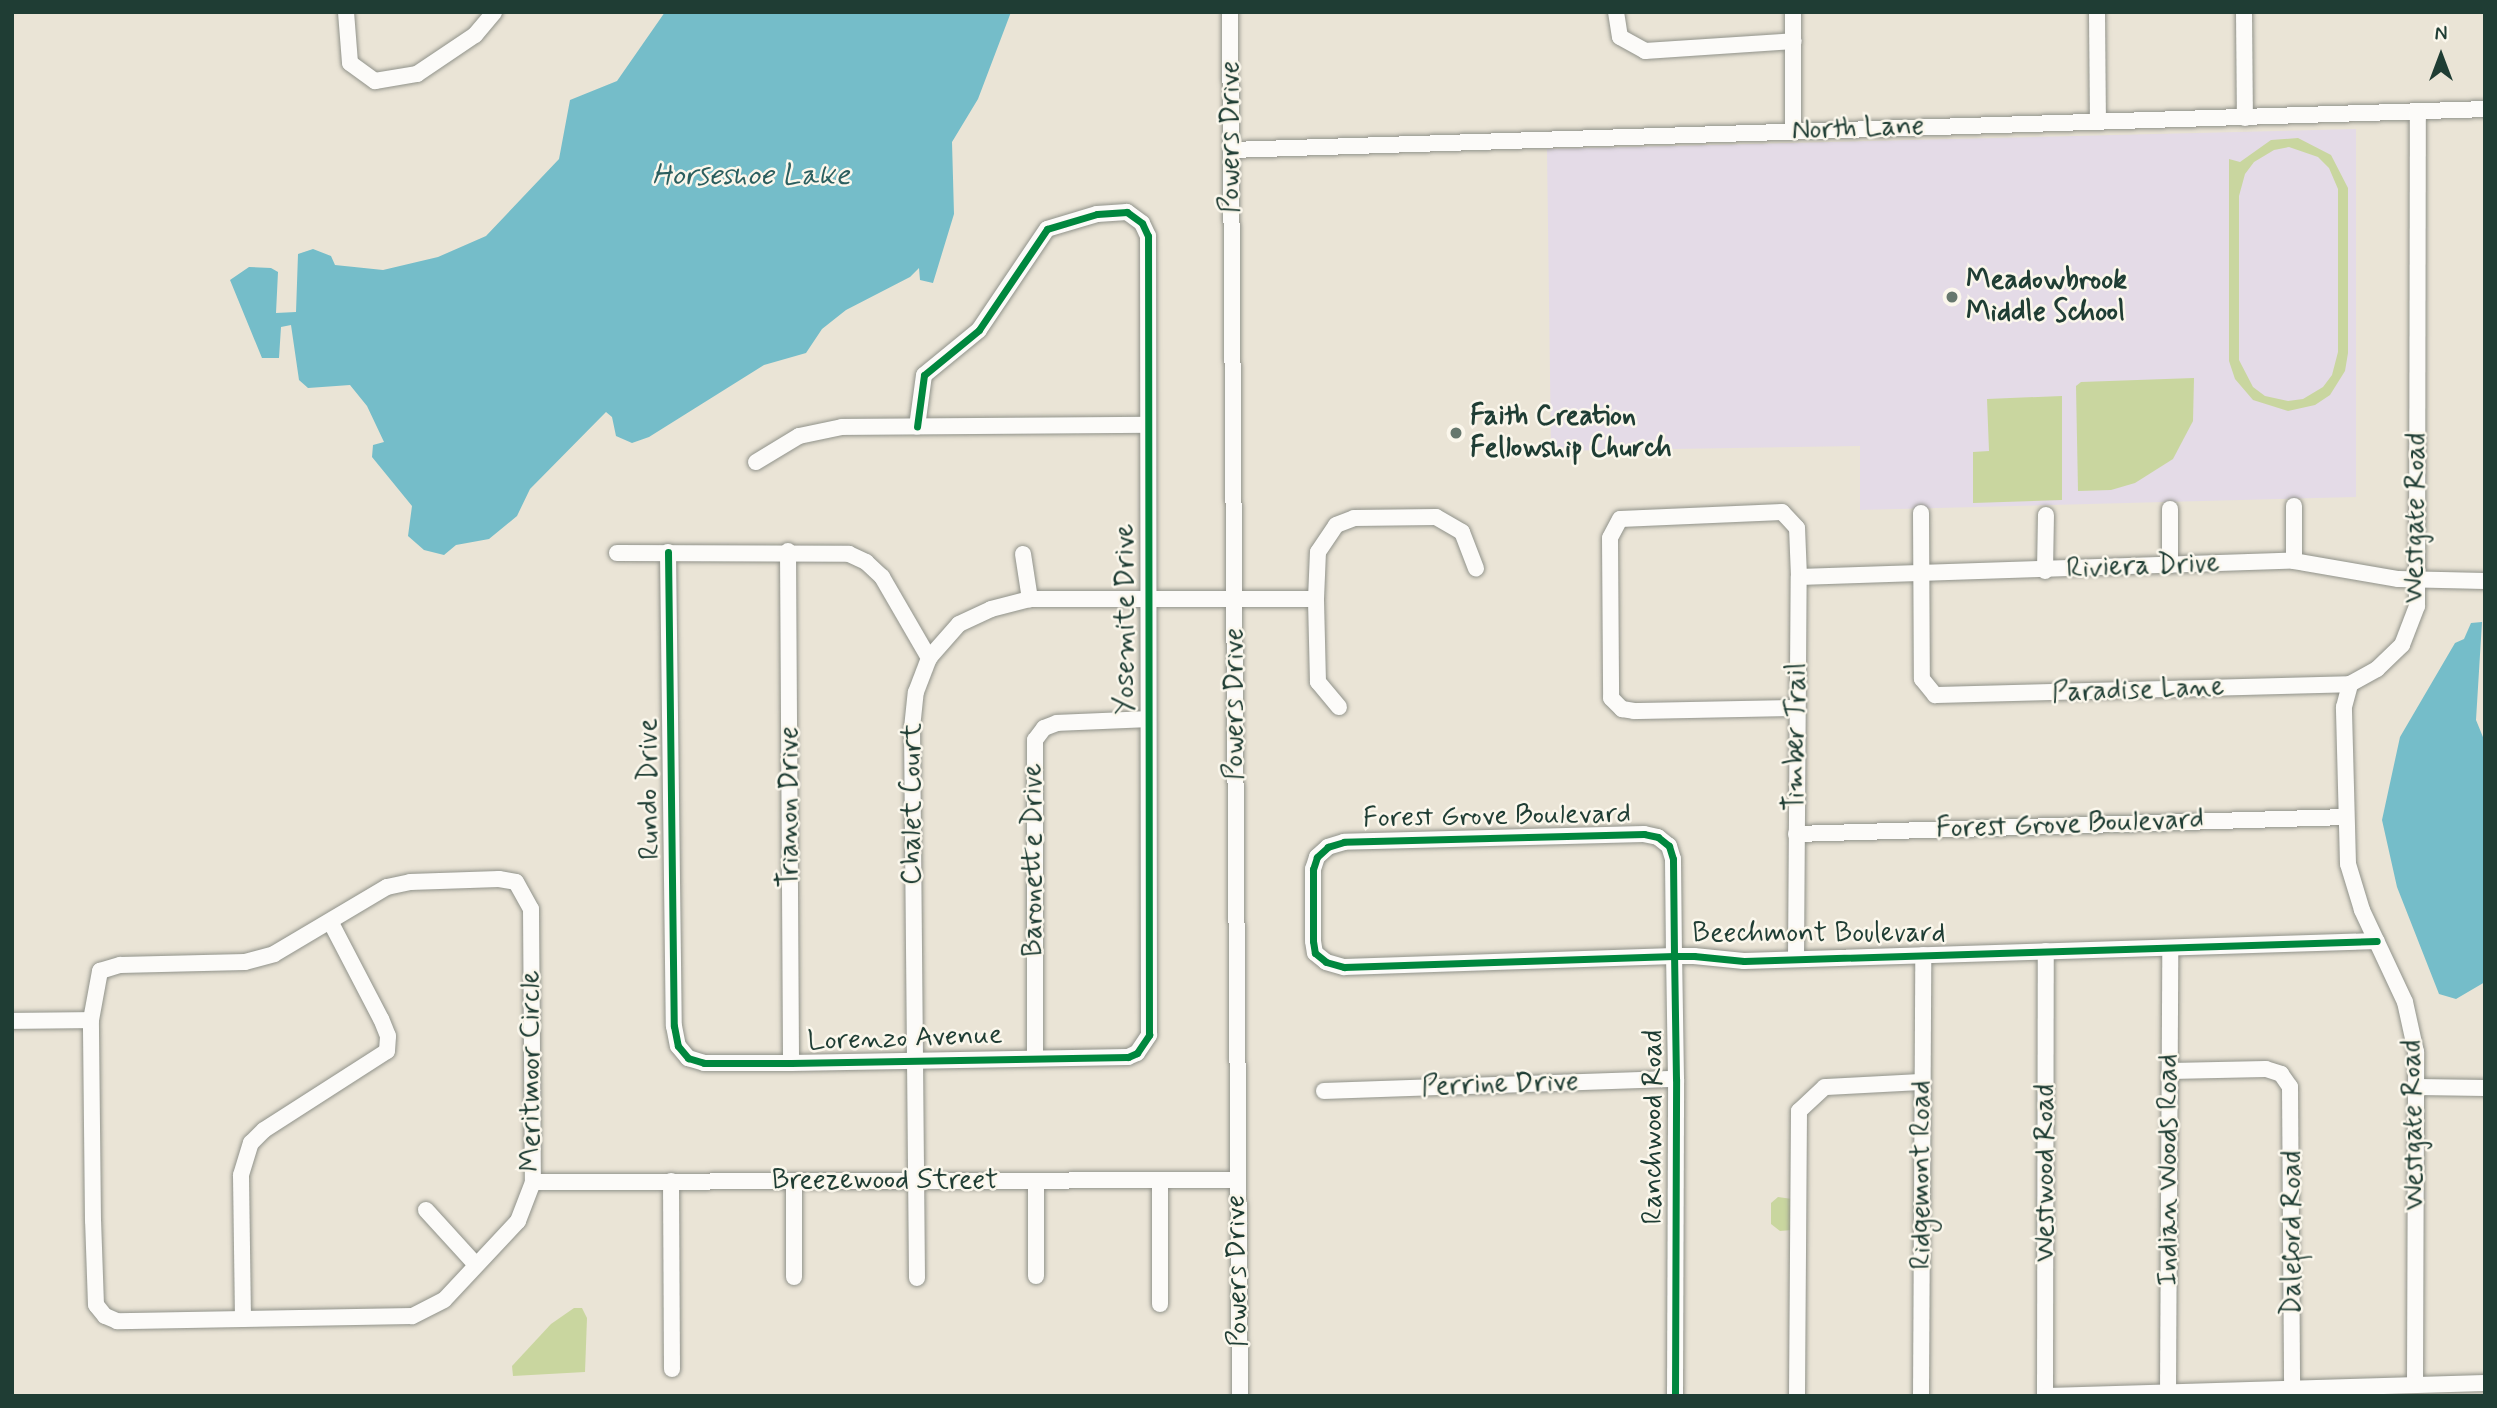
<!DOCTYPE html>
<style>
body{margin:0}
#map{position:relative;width:2497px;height:1408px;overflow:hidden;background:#eae4d6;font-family:Mynerve,sans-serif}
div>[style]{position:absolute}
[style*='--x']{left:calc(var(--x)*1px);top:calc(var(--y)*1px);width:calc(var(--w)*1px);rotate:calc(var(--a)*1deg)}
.built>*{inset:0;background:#e4dbe7}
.green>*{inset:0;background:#c9d69f}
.water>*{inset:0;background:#75bdc9}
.roads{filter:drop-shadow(0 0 2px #90928a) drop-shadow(0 0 2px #90928a)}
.minor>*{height:16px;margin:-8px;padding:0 8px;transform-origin:8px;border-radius:8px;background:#fcfbf9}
.cycleway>*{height:7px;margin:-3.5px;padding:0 3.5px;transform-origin:3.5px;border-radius:3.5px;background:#00873e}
.dots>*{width:19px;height:19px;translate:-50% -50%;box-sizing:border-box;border:4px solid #fbf7ec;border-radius:50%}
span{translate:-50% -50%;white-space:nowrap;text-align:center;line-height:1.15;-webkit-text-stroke:5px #fbf7ec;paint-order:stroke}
.street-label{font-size:28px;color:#1f3d34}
.poi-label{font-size:28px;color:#1f3d34;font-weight:700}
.left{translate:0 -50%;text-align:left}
.water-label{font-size:30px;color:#2a5e5f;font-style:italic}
.frame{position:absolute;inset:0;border:14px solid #1f3d34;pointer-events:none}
.north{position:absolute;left:2406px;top:21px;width:70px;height:70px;-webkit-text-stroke:5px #fbf7ec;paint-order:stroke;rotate:0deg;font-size:19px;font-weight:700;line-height:28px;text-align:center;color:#1f3d34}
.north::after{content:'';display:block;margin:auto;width:24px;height:32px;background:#1f3d34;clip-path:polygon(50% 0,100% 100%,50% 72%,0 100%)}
</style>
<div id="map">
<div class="built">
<div style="clip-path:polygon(2356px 129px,2356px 497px,1860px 510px,1860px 446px,1551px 451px,1547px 149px)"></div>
</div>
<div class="green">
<div style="clip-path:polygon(evenodd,2298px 138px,2331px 155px,2348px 188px,2348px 353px,2345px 371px,2330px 395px,2315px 405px,2288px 411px,2253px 400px,2235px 379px,2229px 361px,2229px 159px,2240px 162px,2271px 140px,2298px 138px,2289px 147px,2318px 157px,2329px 168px,2338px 189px,2338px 352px,2332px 375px,2323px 387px,2303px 399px,2288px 401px,2265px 396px,2253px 387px,2239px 360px,2239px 196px,2245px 174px,2254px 162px,2274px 150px,2289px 147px)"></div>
<div style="clip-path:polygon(2194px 378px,2193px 421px,2173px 459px,2135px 483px,2111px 490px,2078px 491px,2076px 386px,2081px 382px)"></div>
<div style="clip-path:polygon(2062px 396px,2062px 500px,1973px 503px,1973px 452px,1989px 451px,1987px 399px)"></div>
<div style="clip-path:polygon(1778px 1197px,1792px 1199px,1792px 1230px,1780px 1231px,1771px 1224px,1771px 1203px)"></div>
<div style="clip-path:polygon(574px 1308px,582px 1308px,587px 1318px,585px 1372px,513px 1376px,512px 1366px,551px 1324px)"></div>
</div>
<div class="water">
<div style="clip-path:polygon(665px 12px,1011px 12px,978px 99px,952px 142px,954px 214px,933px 283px,920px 280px,919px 268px,910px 277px,846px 310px,822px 329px,806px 353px,764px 365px,649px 437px,632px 443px,616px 436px,612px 417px,606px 412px,530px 489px,517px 516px,489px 539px,456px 545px,444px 555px,424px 550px,408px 536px,412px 506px,372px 457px,373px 445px,384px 442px,367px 406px,350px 385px,308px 388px,299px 380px,291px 325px,281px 327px,279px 358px,262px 358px,230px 280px,249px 267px,271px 268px,278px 272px,276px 313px,296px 312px,298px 254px,313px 249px,331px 256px,335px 265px,383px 270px,438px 257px,486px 236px,559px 159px,570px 100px,617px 81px)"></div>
<div style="clip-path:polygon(2482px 622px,2476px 720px,2485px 742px,2485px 982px,2456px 999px,2439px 994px,2397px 887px,2382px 820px,2400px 737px,2455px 643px,2464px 639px,2471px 623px)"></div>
</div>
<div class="roads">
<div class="minor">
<div style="--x:346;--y:12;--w:51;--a:85.5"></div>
<div style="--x:350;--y:63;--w:31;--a:36"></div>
<div style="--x:375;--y:81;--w:43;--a:-9.5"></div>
<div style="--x:417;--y:74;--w:70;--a:-33.9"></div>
<div style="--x:475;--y:35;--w:30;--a:-50"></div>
<div style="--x:1230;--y:12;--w:1384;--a:89.59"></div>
<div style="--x:1616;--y:12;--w:25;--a:81"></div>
<div style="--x:1620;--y:37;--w:29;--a:29"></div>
<div style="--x:1645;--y:51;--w:149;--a:-3.8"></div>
<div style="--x:2097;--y:12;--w:110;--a:89.5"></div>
<div style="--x:2244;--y:12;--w:106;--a:89.5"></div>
<div style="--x:1793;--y:130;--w:118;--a:-90"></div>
<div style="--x:1231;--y:150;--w:1255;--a:-1.87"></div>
<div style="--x:756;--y:462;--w:50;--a:-31.2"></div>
<div style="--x:799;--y:436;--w:44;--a:-11.8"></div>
<div style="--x:842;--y:427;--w:304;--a:-0.4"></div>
<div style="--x:1921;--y:513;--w:166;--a:89.7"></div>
<div style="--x:1922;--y:679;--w:21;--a:51"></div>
<div style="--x:1935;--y:695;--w:415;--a:-1.5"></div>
<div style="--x:788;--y:551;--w:512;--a:89.66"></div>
<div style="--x:668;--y:552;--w:474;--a:89.3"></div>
<div style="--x:674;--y:1026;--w:20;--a:79"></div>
<div style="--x:678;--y:1046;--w:16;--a:50"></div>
<div style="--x:688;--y:1058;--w:17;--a:17"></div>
<div style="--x:704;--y:1063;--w:87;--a:0"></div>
<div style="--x:791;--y:1063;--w:337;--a:-1"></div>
<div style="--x:1128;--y:1057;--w:10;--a:-24"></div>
<div style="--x:1137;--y:1053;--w:22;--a:-56"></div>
<div style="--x:1149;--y:1035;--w:799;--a:-90.07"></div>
<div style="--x:1148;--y:236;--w:14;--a:-115"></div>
<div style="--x:1142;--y:223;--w:19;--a:-144"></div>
<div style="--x:1127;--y:212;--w:30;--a:176"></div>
<div style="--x:1097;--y:214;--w:52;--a:163.3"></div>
<div style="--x:1047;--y:229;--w:122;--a:124"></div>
<div style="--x:979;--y:330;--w:71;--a:140.7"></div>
<div style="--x:924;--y:375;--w:52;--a:97.7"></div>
<div style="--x:617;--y:553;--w:232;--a:0.2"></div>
<div style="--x:849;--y:554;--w:19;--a:25"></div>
<div style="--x:866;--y:562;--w:22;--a:43"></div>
<div style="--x:882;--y:577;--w:94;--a:59.9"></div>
<div style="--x:1023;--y:554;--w:46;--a:81.2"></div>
<div style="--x:2294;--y:561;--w:55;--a:-90"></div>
<div style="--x:2170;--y:565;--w:56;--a:-90"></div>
<div style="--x:2045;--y:571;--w:56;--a:-89"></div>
<div style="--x:1799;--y:577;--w:495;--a:-1.9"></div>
<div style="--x:2294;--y:561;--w:106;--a:9.8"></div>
<div style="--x:2398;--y:579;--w:87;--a:1.3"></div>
<div style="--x:1339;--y:707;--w:33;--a:-130"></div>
<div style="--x:1318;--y:682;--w:83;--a:-91.4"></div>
<div style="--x:1316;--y:599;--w:47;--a:-87.6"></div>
<div style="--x:1318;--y:552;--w:32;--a:-56"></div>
<div style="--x:1336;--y:525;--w:19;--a:-21"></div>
<div style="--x:1354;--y:518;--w:82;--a:-0.7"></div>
<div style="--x:1436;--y:517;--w:30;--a:30"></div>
<div style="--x:1462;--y:532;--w:39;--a:69"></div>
<div style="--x:1796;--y:834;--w:549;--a:-1.77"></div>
<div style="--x:499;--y:879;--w:17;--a:10"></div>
<div style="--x:516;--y:882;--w:31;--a:61"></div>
<div style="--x:531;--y:909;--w:273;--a:89.6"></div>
<div style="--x:533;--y:1182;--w:42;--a:111"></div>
<div style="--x:518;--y:1221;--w:108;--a:133.1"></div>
<div style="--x:444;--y:1300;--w:36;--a:153"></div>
<div style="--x:412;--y:1316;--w:295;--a:179"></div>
<div style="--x:117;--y:1321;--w:13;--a:-157"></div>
<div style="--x:105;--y:1316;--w:14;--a:-129"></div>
<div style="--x:96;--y:1305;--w:84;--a:-92"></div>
<div style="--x:93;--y:1221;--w:201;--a:-90.6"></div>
<div style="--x:91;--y:1020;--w:50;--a:-79.6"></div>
<div style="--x:100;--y:971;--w:21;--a:-17"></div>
<div style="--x:120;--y:965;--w:125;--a:-1.4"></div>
<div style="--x:245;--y:962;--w:30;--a:-15"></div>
<div style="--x:274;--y:954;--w:131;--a:-30.7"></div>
<div style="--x:387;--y:887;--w:24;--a:-12"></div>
<div style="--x:410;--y:882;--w:89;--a:-1.9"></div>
<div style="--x:1796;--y:959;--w:382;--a:-89.6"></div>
<div style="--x:1799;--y:577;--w:49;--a:-92.3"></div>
<div style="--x:1797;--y:528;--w:22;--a:-133"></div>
<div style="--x:1782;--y:512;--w:162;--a:177.5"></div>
<div style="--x:1620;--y:519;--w:21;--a:118"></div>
<div style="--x:1610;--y:538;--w:160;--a:89.6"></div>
<div style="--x:1611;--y:698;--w:16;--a:45"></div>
<div style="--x:1622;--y:709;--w:12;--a:9"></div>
<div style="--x:1634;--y:711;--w:163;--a:-1.1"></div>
<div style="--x:12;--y:1021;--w:79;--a:-0.7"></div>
<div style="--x:1035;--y:1057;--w:317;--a:-90"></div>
<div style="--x:1035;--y:740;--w:15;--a:-53"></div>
<div style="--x:1044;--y:728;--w:14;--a:-21"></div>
<div style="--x:1057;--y:723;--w:91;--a:-2.5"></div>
<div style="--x:2170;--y:1071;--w:96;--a:-1.2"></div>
<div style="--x:2266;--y:1069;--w:16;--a:18"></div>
<div style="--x:2281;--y:1074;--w:16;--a:55"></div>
<div style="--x:2290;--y:1087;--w:302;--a:89.6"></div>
<div style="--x:2417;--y:1087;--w:68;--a:0.8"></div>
<div style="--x:1324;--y:1091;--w:352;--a:-2"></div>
<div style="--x:1160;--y:1180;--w:124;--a:90"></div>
<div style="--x:671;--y:1181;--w:188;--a:89.7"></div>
<div style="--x:794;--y:1181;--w:96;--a:90"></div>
<div style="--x:1036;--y:1181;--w:95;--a:90"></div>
<div style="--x:533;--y:1182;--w:704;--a:-0.16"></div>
<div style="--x:426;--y:1210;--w:74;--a:47.7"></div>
<div style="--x:917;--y:1278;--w:550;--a:-90.52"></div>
<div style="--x:912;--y:728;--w:36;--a:-84"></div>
<div style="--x:916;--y:692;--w:36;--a:-69"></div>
<div style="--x:929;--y:658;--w:45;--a:-48.6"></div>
<div style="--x:959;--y:624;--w:35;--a:-25"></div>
<div style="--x:991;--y:609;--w:40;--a:-14.4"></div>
<div style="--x:1030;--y:599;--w:286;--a:0"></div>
<div style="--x:243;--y:1319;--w:144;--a:-90.8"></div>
<div style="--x:241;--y:1175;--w:34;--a:-73"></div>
<div style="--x:251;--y:1143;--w:18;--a:-45"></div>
<div style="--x:264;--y:1130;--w:146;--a:-32.7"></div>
<div style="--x:387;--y:1051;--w:15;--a:-86"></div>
<div style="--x:388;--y:1036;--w:18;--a:-112"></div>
<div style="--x:381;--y:1019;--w:110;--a:-117.5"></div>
<div style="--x:2415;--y:1385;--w:333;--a:-89.8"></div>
<div style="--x:2416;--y:1052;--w:51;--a:-102.4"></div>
<div style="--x:2405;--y:1002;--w:102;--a:-115.1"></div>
<div style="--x:2362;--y:910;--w:48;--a:-106.9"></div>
<div style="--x:2348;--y:864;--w:157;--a:-91.5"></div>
<div style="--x:2344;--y:707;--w:24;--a:-75"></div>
<div style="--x:2350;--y:684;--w:31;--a:-29"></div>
<div style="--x:2377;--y:669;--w:35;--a:-44"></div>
<div style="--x:2402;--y:645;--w:42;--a:-69"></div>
<div style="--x:2417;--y:606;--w:495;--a:-89.9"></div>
<div style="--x:2168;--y:1392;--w:444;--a:-89.7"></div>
<div style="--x:1675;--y:1396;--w:317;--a:-89.8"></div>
<div style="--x:1676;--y:1079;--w:123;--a:-90.9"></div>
<div style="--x:1674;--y:956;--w:97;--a:-90.6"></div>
<div style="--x:1673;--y:859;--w:14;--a:-107"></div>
<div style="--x:1669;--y:846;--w:14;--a:-141"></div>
<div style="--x:1658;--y:837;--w:14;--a:-168"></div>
<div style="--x:1644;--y:834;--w:300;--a:178.5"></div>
<div style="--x:1344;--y:842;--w:17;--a:163"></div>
<div style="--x:1328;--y:847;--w:15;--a:138"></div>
<div style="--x:1317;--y:857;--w:13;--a:108"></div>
<div style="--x:1313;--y:869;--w:72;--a:90"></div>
<div style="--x:1313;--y:941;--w:12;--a:81"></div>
<div style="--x:1315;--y:953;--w:14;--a:39"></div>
<div style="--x:1326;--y:962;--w:19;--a:16"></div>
<div style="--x:1344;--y:967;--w:330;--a:-1.9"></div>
<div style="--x:1674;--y:956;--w:20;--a:0"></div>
<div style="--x:1694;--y:956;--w:50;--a:5.7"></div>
<div style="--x:1744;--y:961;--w:633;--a:-1.81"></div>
<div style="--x:1797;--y:1396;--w:285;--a:-89.6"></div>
<div style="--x:1799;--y:1111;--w:35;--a:-43"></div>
<div style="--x:1825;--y:1087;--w:97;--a:-3"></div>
<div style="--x:1921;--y:1396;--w:441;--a:-89.7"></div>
<div style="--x:2045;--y:1396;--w:445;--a:-89.9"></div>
<div style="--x:2048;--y:1396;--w:437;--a:-1.7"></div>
</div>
</div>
<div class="cycleway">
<div style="--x:668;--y:552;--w:474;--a:89.3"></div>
<div style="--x:674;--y:1026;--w:20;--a:79"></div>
<div style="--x:678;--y:1046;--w:16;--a:50"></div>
<div style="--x:688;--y:1058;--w:17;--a:17"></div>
<div style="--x:704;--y:1063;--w:87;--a:0"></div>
<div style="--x:791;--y:1063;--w:337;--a:-1"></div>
<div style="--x:1128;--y:1057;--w:10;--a:-24"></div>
<div style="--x:1137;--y:1053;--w:22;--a:-56"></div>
<div style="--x:1149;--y:1035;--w:799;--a:-90.07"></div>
<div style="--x:1148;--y:236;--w:14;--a:-115"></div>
<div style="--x:1142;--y:223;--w:19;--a:-144"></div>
<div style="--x:1127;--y:212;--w:30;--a:176"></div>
<div style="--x:1097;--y:214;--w:52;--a:163.3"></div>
<div style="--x:1047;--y:229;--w:122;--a:124"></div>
<div style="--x:979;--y:330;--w:71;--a:140.7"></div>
<div style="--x:924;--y:375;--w:52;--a:97.7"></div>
<div style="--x:1675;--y:1396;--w:317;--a:-89.8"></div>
<div style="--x:1676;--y:1079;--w:123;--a:-90.9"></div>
<div style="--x:1674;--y:956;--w:97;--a:-90.6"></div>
<div style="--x:1673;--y:859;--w:14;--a:-107"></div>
<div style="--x:1669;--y:846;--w:14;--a:-141"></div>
<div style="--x:1658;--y:837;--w:14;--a:-168"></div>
<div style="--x:1644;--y:834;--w:300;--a:178.5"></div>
<div style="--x:1344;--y:842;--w:17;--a:163"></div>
<div style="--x:1328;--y:847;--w:15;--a:138"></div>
<div style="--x:1317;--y:857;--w:13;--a:108"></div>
<div style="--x:1313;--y:869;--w:72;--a:90"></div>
<div style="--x:1313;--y:941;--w:12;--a:81"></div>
<div style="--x:1315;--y:953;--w:14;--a:39"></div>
<div style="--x:1326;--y:962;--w:19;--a:16"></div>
<div style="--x:1344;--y:967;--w:330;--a:-1.9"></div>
<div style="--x:1674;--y:956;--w:20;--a:0"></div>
<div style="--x:1694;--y:956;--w:50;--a:5.7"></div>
<div style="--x:1744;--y:961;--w:633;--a:-1.81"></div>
</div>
<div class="dots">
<div style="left:1952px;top:297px;background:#66776d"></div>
<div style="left:1456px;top:433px;background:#66776d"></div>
</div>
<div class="street-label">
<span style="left:1858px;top:129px;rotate:-2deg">North Lane</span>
<span style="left:1231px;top:137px;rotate:-90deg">Powers Drive</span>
<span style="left:2416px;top:518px;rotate:-89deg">Westgate Road</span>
<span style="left:2143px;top:567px;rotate:-2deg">Riviera Drive</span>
<span style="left:1126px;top:619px;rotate:-90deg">Yosemite Drive</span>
<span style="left:2138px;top:691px;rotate:-2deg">Paradise Lane</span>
<span style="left:1235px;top:704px;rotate:-90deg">Powers Drive</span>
<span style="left:1797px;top:737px;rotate:-89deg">Timber Trail</span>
<span style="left:650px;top:789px;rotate:-91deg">Rundo Drive</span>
<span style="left:913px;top:804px;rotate:-90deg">Chalet Court</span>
<span style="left:790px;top:807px;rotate:-90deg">Trianon Drive</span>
<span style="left:1497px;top:817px;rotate:-1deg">Forest Grove Boulevard</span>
<span style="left:2070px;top:825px;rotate:-2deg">Forest Grove Boulevard</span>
<span style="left:1034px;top:860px;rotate:-90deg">Baronette Drive</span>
<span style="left:1819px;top:934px">Beechmont Boulevard</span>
<span style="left:905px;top:1039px;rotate:-2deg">Lorenzo Avenue</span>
<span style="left:532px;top:1071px;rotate:-90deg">Meritmoor Circle</span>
<span style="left:1500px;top:1085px;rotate:-2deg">Perrine Drive</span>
<span style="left:2414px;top:1125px;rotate:-91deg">Westgate Road</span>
<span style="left:1654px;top:1127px;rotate:-90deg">Ranchwood Road</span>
<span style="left:2169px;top:1170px;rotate:-90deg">Indian Woods Road</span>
<span style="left:2046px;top:1173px;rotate:-90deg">Westwood Road</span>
<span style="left:1922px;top:1175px;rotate:-90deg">Ridgemont Road</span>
<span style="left:885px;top:1181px">Breezewood Street</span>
<span style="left:2293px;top:1233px;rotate:-90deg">Daleford Road</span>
<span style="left:1238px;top:1271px;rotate:-91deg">Powers Drive</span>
</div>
<div class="poi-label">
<span class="left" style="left:1966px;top:297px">Meadowbrook<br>Middle School</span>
<span class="left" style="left:1470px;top:433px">Faith Creation<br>Fellowship Church</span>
</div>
<div class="water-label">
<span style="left:751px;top:176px">Horseshoe Lake</span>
</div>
<div class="frame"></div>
<div class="north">N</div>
</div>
